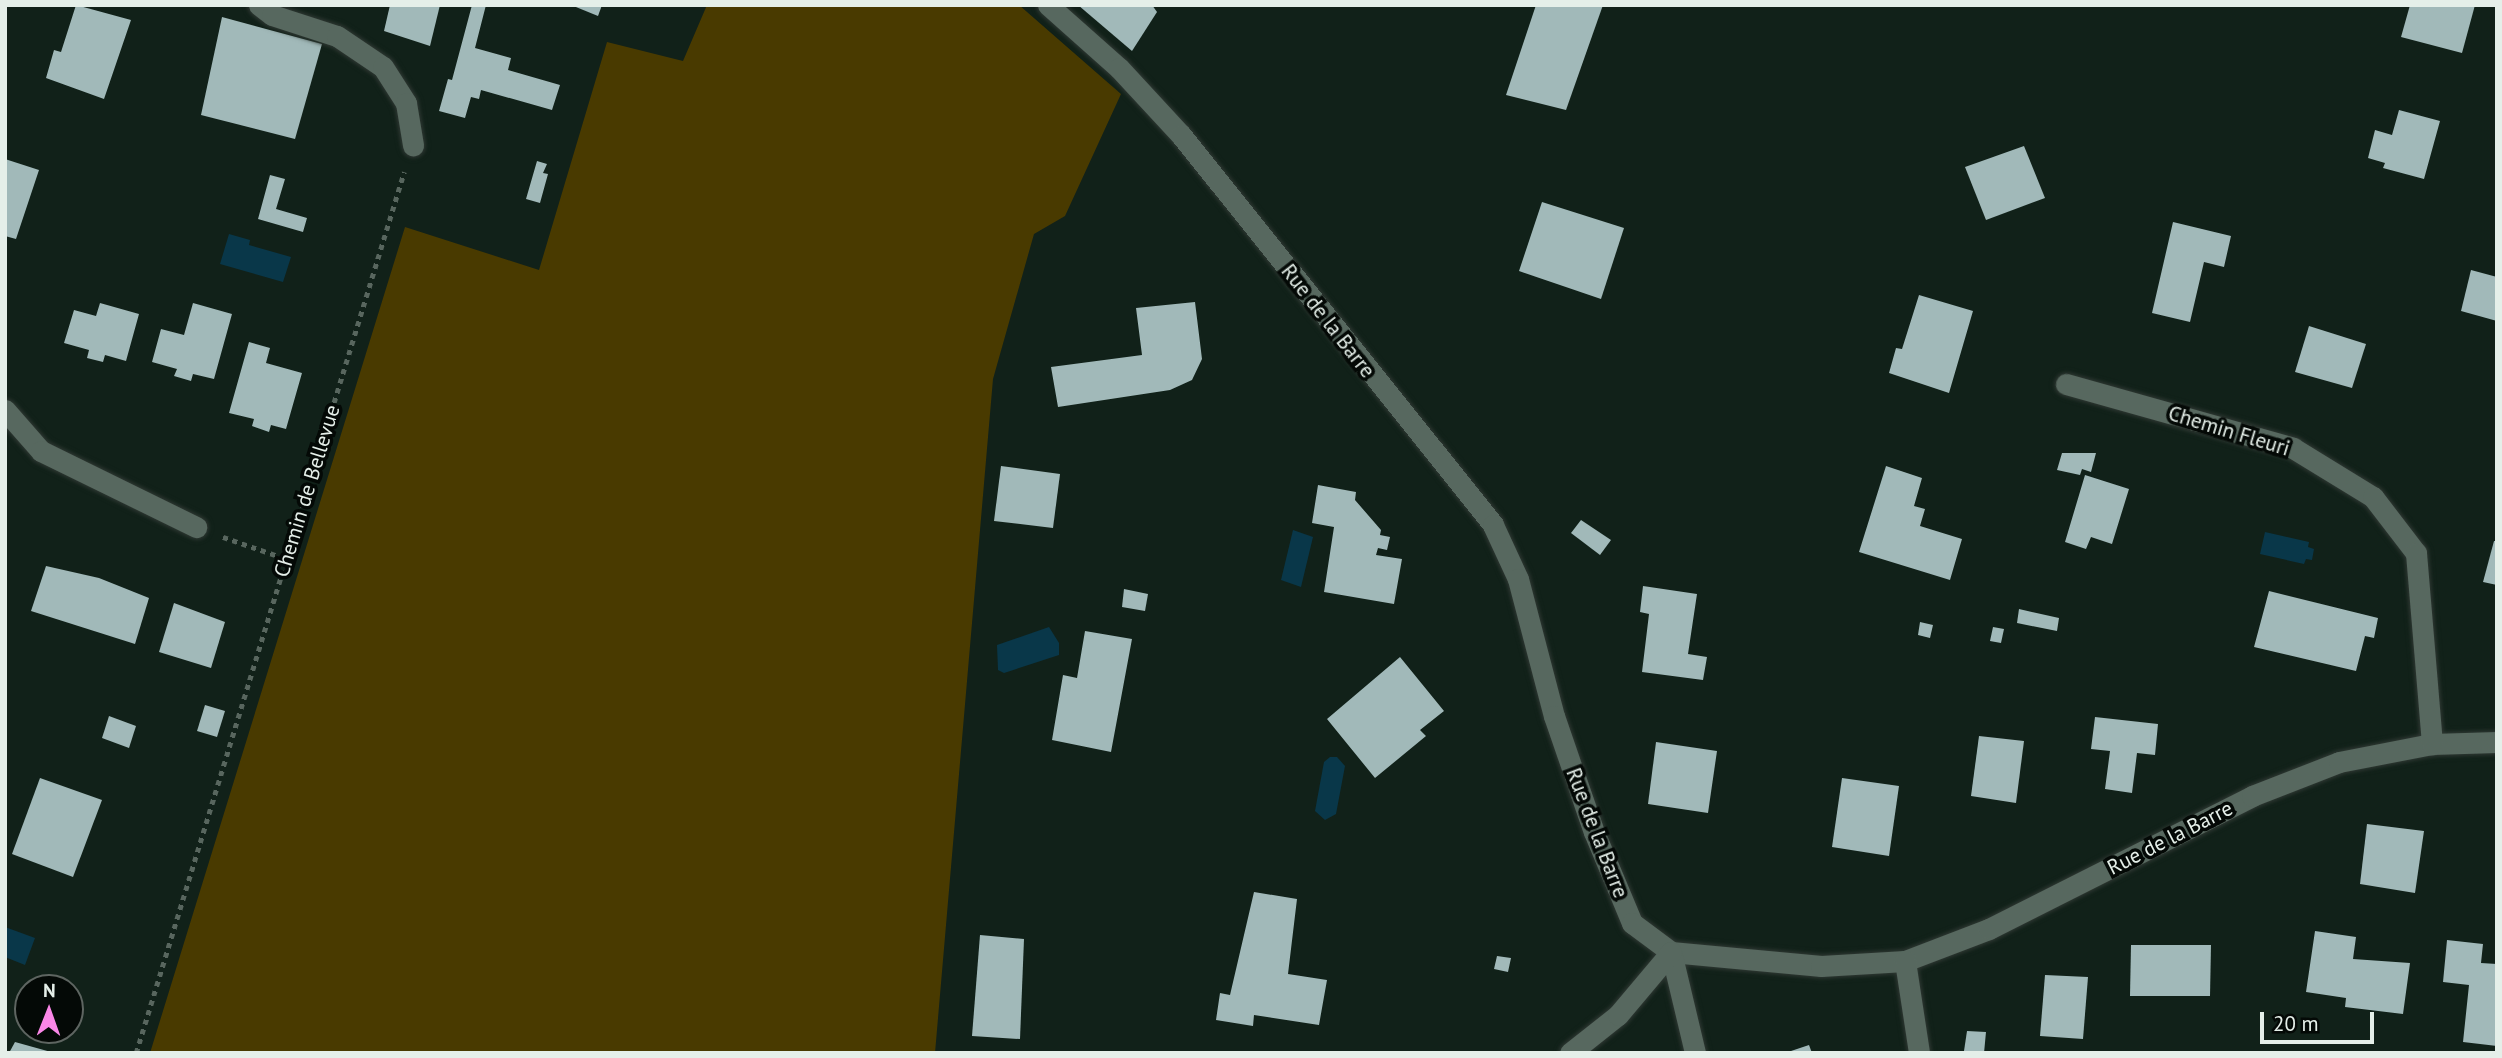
<!DOCTYPE html>
<style>
body{margin:0}
#map{position:relative;width:2502px;height:1058px;overflow:hidden;background:#112119;font-family:"PT Sans",sans-serif}
div>[style]{position:absolute}
[style*='--x']{left:calc(var(--x)*1px);top:calc(var(--y)*1px);width:calc(var(--w)*1px);rotate:calc(var(--a)*1deg)}
.green>*{inset:0;background:#493a00}
.water>*{inset:0;background:#093749}
.building>*{inset:0;background:#a1b9b9}
.path>*{height:4.5px;margin-top:-2.25px;transform-origin:0;background:repeating-linear-gradient(90deg,#58665e 0 5px,transparent 0 10px)}
.roads{filter:drop-shadow(0 0 2px #2f3833) drop-shadow(0 0 2px #2f3833)}
.minor>*{height:21px;margin:-10.5px;padding:0 10.5px;transform-origin:10.5px;border-radius:10.5px;background:#57685f}
span{translate:-50% -50%;white-space:nowrap;text-align:center;line-height:1.15;-webkit-text-stroke:7px #040906;paint-order:stroke}
.street-label{font-size:21px;color:#e5efe9}
.frame{position:absolute;inset:0;border:7px solid #e5efe9;pointer-events:none}
.north{position:absolute;left:14px;top:974px;width:70px;height:70px;box-sizing:border-box;background:#040906;border:2px solid #5e6561;border-radius:50%;rotate:1deg;font-size:19px;font-weight:700;line-height:28px;text-align:center;color:#e5efe9}
.north::after{content:'';display:block;margin:auto;width:24px;height:32px;background:#fa87e7;clip-path:polygon(50% 0,100% 100%,50% 72%,0 100%)}
.scale{position:absolute;left:2260px;top:1012px;width:114px;height:32px;box-sizing:border-box;border:4px solid #e5efe9;border-top:0;padding-left:9px;font-size:21px;line-height:24px;white-space:nowrap;color:#e5efe9;-webkit-text-stroke:5px #040906;paint-order:stroke}
</style>
<div id="map">
<div class="green">
<div style="clip-path:polygon(707px 5px,1019px 5px,1121px 94px,1065px 216px,1034px 234px,993px 379px,935px 1053px,150px 1053px,405px 227px,539px 270px,607px 42px,683px 61px)"></div>
</div>
<div class="water">
<div style="clip-path:polygon(229px 234px,250px 240px,249px 245px,291px 257px,283px 282px,220px 264px)"></div>
<div style="clip-path:polygon(1293px 530px,1313px 537px,1301px 587px,1281px 580px)"></div>
<div style="clip-path:polygon(2265px 532px,2309px 542px,2308px 547px,2314px 549px,2312px 560px,2306px 559px,2304px 564px,2260px 554px)"></div>
<div style="clip-path:polygon(1049px 627px,1059px 643px,1059px 655px,1004px 673px,998px 670px,997px 645px)"></div>
<div style="clip-path:polygon(1330px 757px,1337px 757px,1345px 766px,1336px 814px,1325px 820px,1315px 811px,1324px 762px)"></div>
<div style="clip-path:polygon(5px 927px,35px 938px,25px 965px,5px 957px)"></div>
</div>
<div class="building">
<div style="clip-path:polygon(76px 5px,131px 20px,104px 99px,46px 78px,54px 50px,61px 52px)"></div>
<div style="clip-path:polygon(390px 5px,440px 5px,430px 46px,384px 31px)"></div>
<div style="clip-path:polygon(472px 5px,486px 5px,475px 48px,511px 58px,508px 70px,560px 85px,552px 110px,481px 90px,479px 99px,471px 97px,465px 118px,439px 111px,448px 79px,452px 80px)"></div>
<div style="clip-path:polygon(571px 5px,602px 5px,598px 16px)"></div>
<div style="clip-path:polygon(1078px 5px,1152px 5px,1157px 12px,1132px 51px)"></div>
<div style="clip-path:polygon(1536px 5px,1603px 5px,1566px 110px,1506px 95px)"></div>
<div style="clip-path:polygon(2410px 5px,2475px 5px,2462px 53px,2401px 37px)"></div>
<div style="clip-path:polygon(222px 17px,322px 44px,295px 139px,201px 115px)"></div>
<div style="clip-path:polygon(2399px 110px,2440px 121px,2424px 179px,2383px 168px,2385px 163px,2368px 158px,2375px 130px,2392px 135px)"></div>
<div style="clip-path:polygon(2024px 146px,2045px 198px,1986px 220px,1965px 167px)"></div>
<div style="clip-path:polygon(5px 159px,39px 170px,16px 239px,5px 236px)"></div>
<div style="clip-path:polygon(537px 161px,547px 164px,543px 173px,548px 174px,540px 203px,526px 199px)"></div>
<div style="clip-path:polygon(270px 175px,285px 179px,276px 209px,307px 218px,303px 232px,258px 219px)"></div>
<div style="clip-path:polygon(1542px 202px,1624px 228px,1601px 299px,1519px 271px)"></div>
<div style="clip-path:polygon(2173px 222px,2231px 236px,2224px 267px,2204px 262px,2190px 322px,2152px 313px)"></div>
<div style="clip-path:polygon(2471px 270px,2497px 277px,2497px 321px,2461px 311px)"></div>
<div style="clip-path:polygon(1919px 295px,1973px 311px,1949px 393px,1889px 373px,1896px 348px,1902px 349px)"></div>
<div style="clip-path:polygon(1195px 302px,1202px 359px,1192px 380px,1170px 390px,1058px 407px,1051px 367px,1142px 355px,1136px 308px)"></div>
<div style="clip-path:polygon(100px 303px,139px 314px,126px 361px,105px 355px,103px 362px,87px 358px,89px 350px,64px 343px,74px 310px,96px 316px)"></div>
<div style="clip-path:polygon(193px 303px,232px 314px,214px 379px,193px 374px,191px 381px,174px 376px,177px 369px,152px 362px,161px 329px,184px 335px)"></div>
<div style="clip-path:polygon(2309px 326px,2366px 344px,2352px 388px,2295px 372px)"></div>
<div style="clip-path:polygon(249px 342px,270px 348px,266px 363px,302px 373px,286px 429px,271px 425px,269px 432px,252px 426px,254px 419px,229px 413px)"></div>
<div style="clip-path:polygon(2062px 453px,2096px 453px,2091px 472px,2082px 469px,2080px 475px,2057px 470px)"></div>
<div style="clip-path:polygon(1001px 466px,1060px 474px,1053px 528px,994px 521px)"></div>
<div style="clip-path:polygon(1886px 466px,1922px 478px,1914px 506px,1925px 509px,1920px 526px,1962px 539px,1950px 580px,1859px 552px)"></div>
<div style="clip-path:polygon(2085px 475px,2129px 489px,2112px 544px,2091px 537px,2086px 549px,2065px 542px)"></div>
<div style="clip-path:polygon(1318px 485px,1356px 492px,1355px 500px,1381px 530px,1380px 535px,1390px 537px,1387px 550px,1378px 548px,1376px 555px,1402px 559px,1394px 604px,1324px 592px,1334px 527px,1312px 523px)"></div>
<div style="clip-path:polygon(1581px 520px,1611px 540px,1600px 555px,1571px 533px)"></div>
<div style="clip-path:polygon(2494px 541px,2497px 541px,2497px 585px,2483px 582px)"></div>
<div style="clip-path:polygon(46px 566px,99px 578px,149px 598px,135px 644px,31px 611px)"></div>
<div style="clip-path:polygon(1643px 586px,1697px 594px,1688px 654px,1707px 657px,1703px 680px,1642px 672px,1649px 614px,1640px 612px)"></div>
<div style="clip-path:polygon(1124px 589px,1148px 594px,1145px 611px,1122px 607px)"></div>
<div style="clip-path:polygon(2269px 591px,2378px 618px,2374px 638px,2365px 636px,2356px 671px,2254px 647px)"></div>
<div style="clip-path:polygon(174px 603px,225px 622px,211px 668px,159px 652px)"></div>
<div style="clip-path:polygon(2019px 609px,2059px 618px,2057px 631px,2017px 623px)"></div>
<div style="clip-path:polygon(1920px 622px,1933px 625px,1930px 638px,1918px 635px)"></div>
<div style="clip-path:polygon(1993px 627px,2004px 629px,2001px 643px,1990px 641px)"></div>
<div style="clip-path:polygon(1085px 631px,1132px 639px,1111px 752px,1052px 740px,1063px 675px,1077px 678px)"></div>
<div style="clip-path:polygon(1400px 657px,1444px 711px,1420px 730px,1426px 736px,1375px 778px,1327px 719px)"></div>
<div style="clip-path:polygon(205px 705px,225px 711px,217px 737px,197px 731px)"></div>
<div style="clip-path:polygon(109px 716px,136px 726px,129px 748px,102px 738px)"></div>
<div style="clip-path:polygon(2095px 717px,2158px 724px,2155px 755px,2137px 753px,2132px 793px,2105px 789px,2110px 751px,2091px 749px)"></div>
<div style="clip-path:polygon(1979px 736px,2024px 741px,2016px 803px,1971px 796px)"></div>
<div style="clip-path:polygon(1656px 742px,1717px 751px,1708px 813px,1648px 804px)"></div>
<div style="clip-path:polygon(40px 778px,102px 800px,73px 877px,12px 854px)"></div>
<div style="clip-path:polygon(1842px 778px,1899px 786px,1889px 856px,1832px 847px)"></div>
<div style="clip-path:polygon(2367px 824px,2424px 831px,2415px 893px,2360px 884px)"></div>
<div style="clip-path:polygon(1254px 892px,1297px 899px,1288px 974px,1327px 980px,1319px 1025px,1254px 1015px,1253px 1026px,1216px 1020px,1220px 993px,1230px 995px)"></div>
<div style="clip-path:polygon(2315px 931px,2356px 937px,2353px 959px,2410px 963px,2403px 1014px,2345px 1007px,2346px 998px,2306px 992px)"></div>
<div style="clip-path:polygon(980px 935px,1024px 939px,1020px 1039px,972px 1036px)"></div>
<div style="clip-path:polygon(2447px 940px,2483px 944px,2481px 963px,2497px 964px,2497px 1046px,2463px 1042px,2469px 985px,2443px 982px)"></div>
<div style="clip-path:polygon(2131px 945px,2211px 945px,2210px 996px,2130px 996px)"></div>
<div style="clip-path:polygon(1497px 956px,1511px 958px,1508px 972px,1494px 969px)"></div>
<div style="clip-path:polygon(2045px 975px,2088px 977px,2083px 1039px,2040px 1036px)"></div>
<div style="clip-path:polygon(1967px 1031px,1986px 1032px,1984px 1053px,1964px 1051px)"></div>
<div style="clip-path:polygon(15px 1042px,51px 1052px,51px 1053px,9px 1053px)"></div>
<div style="clip-path:polygon(1809px 1045px,1812px 1053px,1788px 1053px,1788px 1052px)"></div>
</div>
<div class="path">
<div style="--x:223;--y:537;--w:68;--a:19"></div>
<div style="--x:136;--y:1053;--w:921;--a:-73.08"></div>
</div>
<div class="roads">
<div class="minor">
<div style="--x:259;--y:5;--w:16;--a:38"></div>
<div style="--x:272;--y:15;--w:68;--a:17.9"></div>
<div style="--x:337;--y:36;--w:55;--a:34"></div>
<div style="--x:383;--y:67;--w:43;--a:57.4"></div>
<div style="--x:406;--y:103;--w:43;--a:80.5"></div>
<div style="--x:1048;--y:5;--w:95;--a:41.6"></div>
<div style="--x:1119;--y:68;--w:91;--a:47.2"></div>
<div style="--x:1181;--y:135;--w:499;--a:51.3"></div>
<div style="--x:1493;--y:525;--w:60;--a:65.2"></div>
<div style="--x:1518;--y:579;--w:142;--a:75.3"></div>
<div style="--x:1554;--y:716;--w:123;--a:71"></div>
<div style="--x:1594;--y:832;--w:99;--a:67.3"></div>
<div style="--x:1632;--y:923;--w:49;--a:36.6"></div>
<div style="--x:1671;--y:952;--w:151;--a:5.3"></div>
<div style="--x:1821;--y:966;--w:84;--a:-3.4"></div>
<div style="--x:1905;--y:961;--w:90;--a:-20.9"></div>
<div style="--x:1989;--y:929;--w:295;--a:-26.8"></div>
<div style="--x:2252;--y:796;--w:93;--a:-21.3"></div>
<div style="--x:2339;--y:762;--w:95;--a:-11"></div>
<div style="--x:2432;--y:744;--w:65;--a:-1.8"></div>
<div style="--x:2066;--y:384;--w:236;--a:15.7"></div>
<div style="--x:2293;--y:448;--w:94;--a:31.5"></div>
<div style="--x:2373;--y:497;--w:71;--a:52.5"></div>
<div style="--x:2416;--y:553;--w:192;--a:85.2"></div>
<div style="--x:5;--y:410;--w:55;--a:48.7"></div>
<div style="--x:41;--y:451;--w:173;--a:26.1"></div>
<div style="--x:1671;--y:952;--w:104;--a:76.6"></div>
<div style="--x:1905;--y:961;--w:93;--a:81.3"></div>
<div style="--x:1570;--y:1053;--w:61;--a:-38.4"></div>
<div style="--x:1618;--y:1015;--w:82;--a:-49.9"></div>
</div>
</div>
<div class="street-label">
<span style="left:1328px;top:321px;rotate:52deg">Rue de la Barre</span>
<span style="left:2229px;top:431px;rotate:17deg">Chemin Fleuri</span>
<span style="left:307px;top:491px;rotate:-73deg">Chemin de Bellevue</span>
<span style="left:1597px;top:833px;rotate:69deg">Rue de la Barre</span>
<span style="left:2170px;top:838px;rotate:-27deg">Rue de la Barre</span>
</div>
<div class="frame"></div>
<div class="north">N</div>
<div class="scale">20 m</div>
</div>
